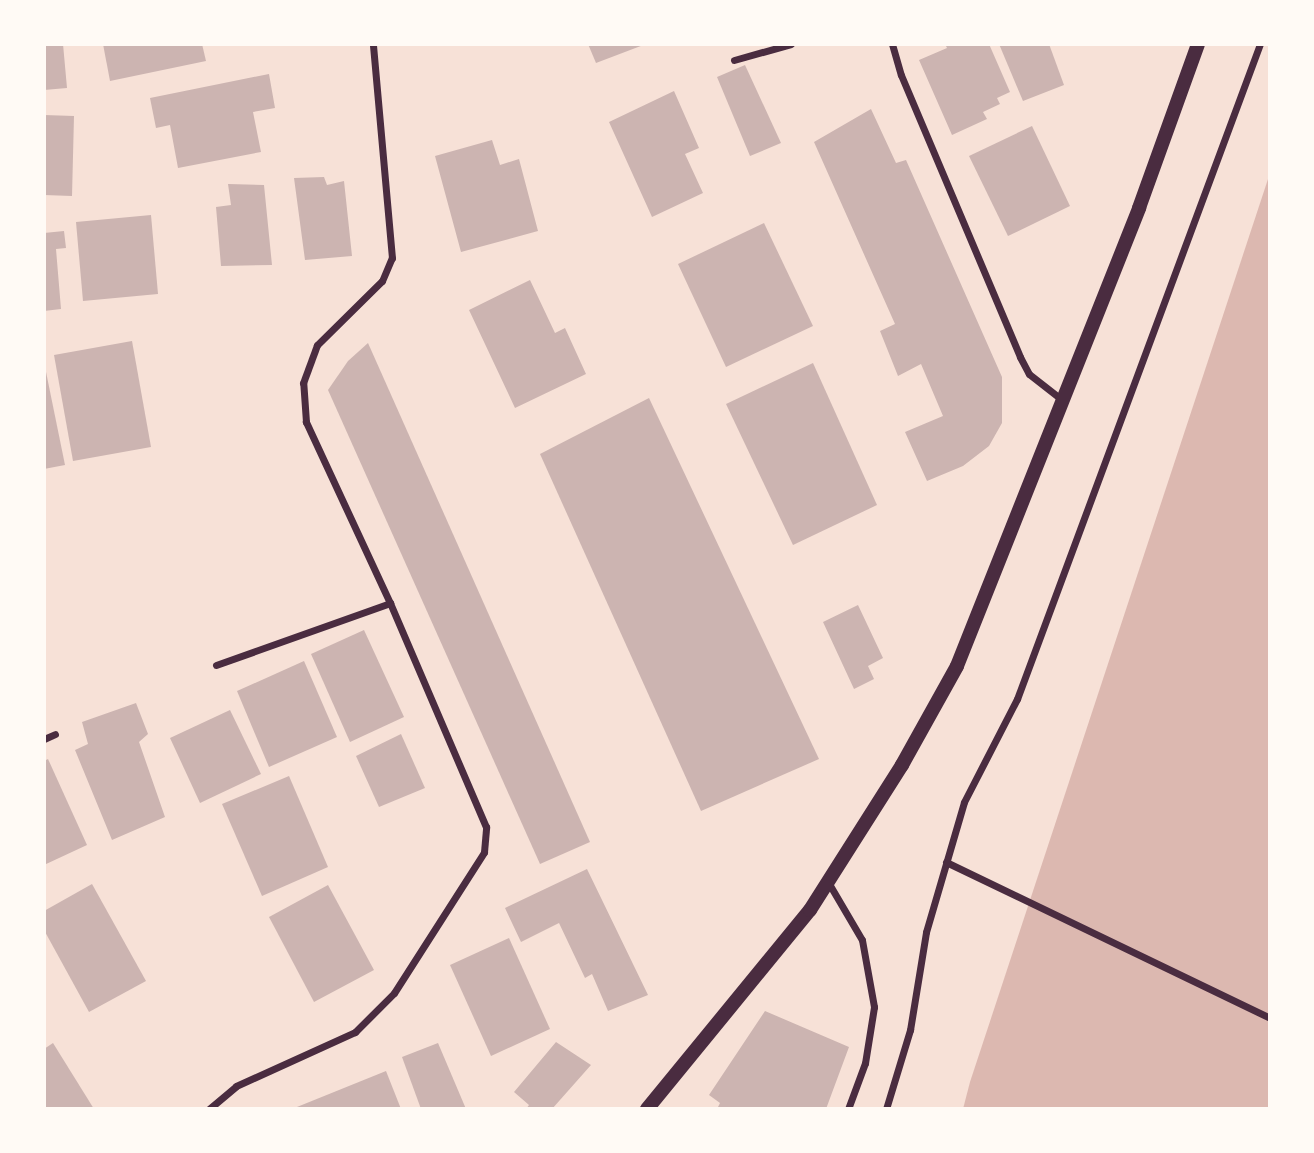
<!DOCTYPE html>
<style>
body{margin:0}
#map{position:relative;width:1314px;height:1153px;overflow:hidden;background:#f7e1d7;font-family:"Alegreya Sans",sans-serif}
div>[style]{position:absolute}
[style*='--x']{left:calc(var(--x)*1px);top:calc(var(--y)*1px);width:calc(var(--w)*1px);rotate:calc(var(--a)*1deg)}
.water>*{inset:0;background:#dcb8b0}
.building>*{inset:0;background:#ccb4b1}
.minor>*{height:7px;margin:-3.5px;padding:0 3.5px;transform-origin:3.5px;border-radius:3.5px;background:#4a2c40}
.secondary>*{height:14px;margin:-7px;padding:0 7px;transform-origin:7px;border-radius:7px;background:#4a2c40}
span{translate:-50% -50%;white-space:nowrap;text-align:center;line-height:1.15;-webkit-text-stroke:5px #fffaf5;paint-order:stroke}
.frame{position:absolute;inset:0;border:46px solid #fffaf5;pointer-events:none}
</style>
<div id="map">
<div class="water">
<div style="clip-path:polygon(1270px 173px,1270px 1109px,963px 1109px,970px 1082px)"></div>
</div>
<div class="building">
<div style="clip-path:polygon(44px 44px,63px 44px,67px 88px,44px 90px)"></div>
<div style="clip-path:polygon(103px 44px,202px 44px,206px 61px,110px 81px)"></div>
<div style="clip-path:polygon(588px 44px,646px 44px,596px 63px)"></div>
<div style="clip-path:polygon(945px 44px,989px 44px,1010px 92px,997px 98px,1000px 104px,983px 112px,987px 119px,952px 135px,919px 60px,947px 48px)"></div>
<div style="clip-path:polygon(999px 44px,1049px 44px,1064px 85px,1023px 101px)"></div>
<div style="clip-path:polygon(745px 65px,781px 143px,750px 156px,717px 77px)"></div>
<div style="clip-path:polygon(269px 74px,275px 108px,253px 112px,261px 152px,178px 168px,170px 125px,156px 128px,150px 98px)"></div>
<div style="clip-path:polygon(674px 91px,699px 148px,685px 154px,703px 193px,652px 217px,609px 122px)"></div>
<div style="clip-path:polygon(871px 109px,896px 163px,906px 160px,1002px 377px,1002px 423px,989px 446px,963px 466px,927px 481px,905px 432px,943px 416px,921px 364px,898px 376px,880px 331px,895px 324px,814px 142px)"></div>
<div style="clip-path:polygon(44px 115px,74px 116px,72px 196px,44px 195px)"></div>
<div style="clip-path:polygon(1032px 126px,1070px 206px,1008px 236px,969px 156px)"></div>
<div style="clip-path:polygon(492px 140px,500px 165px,519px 159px,538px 231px,461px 252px,435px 156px)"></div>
<div style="clip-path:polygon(324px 177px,327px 185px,344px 181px,352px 256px,305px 260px,294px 178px)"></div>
<div style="clip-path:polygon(228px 184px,264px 185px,272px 265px,221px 266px,216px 207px,231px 205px)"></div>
<div style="clip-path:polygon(151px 215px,158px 294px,83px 301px,76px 222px)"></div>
<div style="clip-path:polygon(764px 223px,813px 326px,726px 367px,678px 264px)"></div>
<div style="clip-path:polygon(64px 231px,66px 248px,56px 249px,61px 309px,44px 311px,44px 233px)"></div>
<div style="clip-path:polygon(530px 280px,555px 333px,565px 328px,586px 374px,515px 408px,469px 310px)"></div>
<div style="clip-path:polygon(132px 341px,151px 447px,73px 461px,54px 355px)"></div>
<div style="clip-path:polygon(368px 343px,590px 842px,540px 864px,328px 390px,348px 361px)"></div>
<div style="clip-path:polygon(813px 363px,877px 505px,793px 545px,726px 404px)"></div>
<div style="clip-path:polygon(45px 367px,65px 465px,44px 469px,44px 368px)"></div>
<div style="clip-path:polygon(649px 398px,819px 759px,701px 811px,540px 454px)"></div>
<div style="clip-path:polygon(858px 605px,883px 658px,868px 666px,874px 679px,854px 689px,823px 622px)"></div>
<div style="clip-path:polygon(364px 630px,404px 717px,350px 742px,311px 654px)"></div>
<div style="clip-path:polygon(304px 661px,337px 737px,269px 767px,237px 691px)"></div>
<div style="clip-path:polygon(136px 703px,148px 734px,139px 742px,165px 817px,112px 840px,75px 750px,88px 744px,82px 722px)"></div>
<div style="clip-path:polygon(230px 710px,261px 774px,200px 803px,170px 738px)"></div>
<div style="clip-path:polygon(401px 734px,425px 788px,379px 807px,356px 756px)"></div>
<div style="clip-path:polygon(48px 759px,87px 845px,44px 865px,44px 761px)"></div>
<div style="clip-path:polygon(289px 776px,328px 867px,262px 896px,222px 804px)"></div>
<div style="clip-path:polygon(587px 869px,648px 995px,608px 1011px,592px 974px,585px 978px,559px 923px,521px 942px,505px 908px)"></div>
<div style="clip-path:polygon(92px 884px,146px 981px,89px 1012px,44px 930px,44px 911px)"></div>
<div style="clip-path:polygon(328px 885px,374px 970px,314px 1002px,269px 917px)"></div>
<div style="clip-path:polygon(509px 938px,550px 1029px,491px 1056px,450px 965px)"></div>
<div style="clip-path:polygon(765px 1011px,849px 1047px,826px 1109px,717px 1109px,720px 1103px,709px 1095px)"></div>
<div style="clip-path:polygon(556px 1042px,591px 1065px,552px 1109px,526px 1109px,529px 1105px,514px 1092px)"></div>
<div style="clip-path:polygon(53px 1043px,94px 1109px,44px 1109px,44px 1049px)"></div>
<div style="clip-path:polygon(438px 1043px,466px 1109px,421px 1109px,402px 1057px)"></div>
<div style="clip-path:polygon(386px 1071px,401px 1109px,292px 1109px)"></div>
</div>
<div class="minor">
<div style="--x:892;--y:44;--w:32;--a:74"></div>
<div style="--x:901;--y:75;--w:306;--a:67.1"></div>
<div style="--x:1020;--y:357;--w:19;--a:62"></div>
<div style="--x:1029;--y:374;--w:41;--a:38"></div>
<div style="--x:734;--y:60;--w:59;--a:-15.7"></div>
<div style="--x:216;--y:665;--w:185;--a:-19.6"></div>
<div style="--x:44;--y:739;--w:12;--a:-24"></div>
<div style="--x:946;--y:862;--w:360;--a:25.7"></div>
<div style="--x:828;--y:882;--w:67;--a:59.6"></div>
<div style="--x:862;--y:940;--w:68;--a:79.8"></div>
<div style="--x:874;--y:1007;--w:57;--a:99.1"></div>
<div style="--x:865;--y:1063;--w:49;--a:110.3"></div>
<div style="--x:209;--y:1109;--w:35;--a:-40"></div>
<div style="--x:236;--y:1086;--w:131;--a:-24.4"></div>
<div style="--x:355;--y:1032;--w:55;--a:-45"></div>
<div style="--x:394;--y:993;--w:167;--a:-57.4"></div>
<div style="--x:484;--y:852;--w:25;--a:-85"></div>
<div style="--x:486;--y:827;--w:244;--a:-113.2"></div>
<div style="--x:390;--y:603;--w:200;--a:-114.9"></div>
<div style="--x:306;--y:422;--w:39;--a:-94"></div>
<div style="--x:303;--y:383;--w:40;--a:-69.8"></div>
<div style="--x:317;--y:345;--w:91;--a:-44.6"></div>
<div style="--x:382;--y:281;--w:25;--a:-67"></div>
<div style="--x:392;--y:258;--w:215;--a:-95.1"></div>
<div style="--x:886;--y:1109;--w:83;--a:-73.1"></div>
<div style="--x:910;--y:1030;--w:99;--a:-80.7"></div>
<div style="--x:926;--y:932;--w:135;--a:-73.7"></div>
<div style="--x:964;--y:802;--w:116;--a:-62.8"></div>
<div style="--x:1017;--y:699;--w:699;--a:-69.65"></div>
</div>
<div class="secondary">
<div style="--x:647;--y:1109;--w:257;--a:-50.7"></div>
<div style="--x:810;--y:910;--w:172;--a:-57.6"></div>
<div style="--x:902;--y:765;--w:113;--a:-60.9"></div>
<div style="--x:957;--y:666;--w:493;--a:-68.3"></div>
<div style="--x:1139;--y:208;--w:174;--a:-70.2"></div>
</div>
<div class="frame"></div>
</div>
